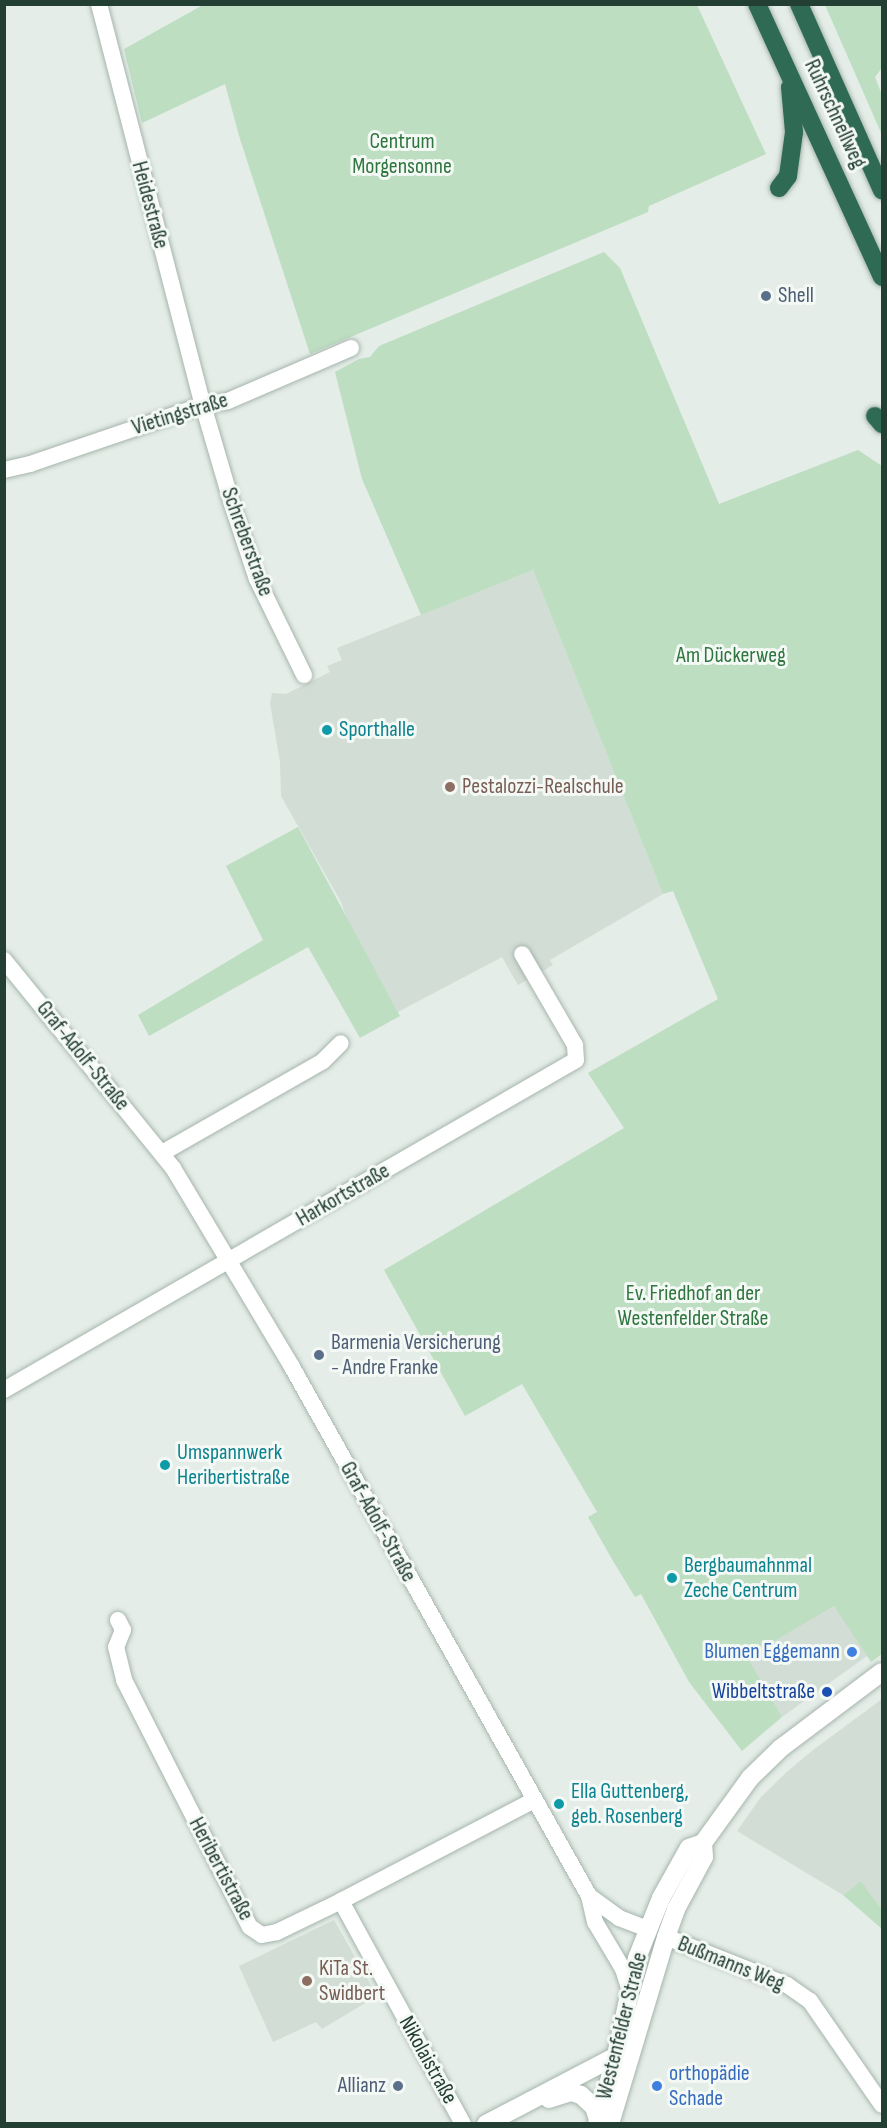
<!DOCTYPE html>
<meta charset="utf-8">
<style>
body{margin:0}
#map{position:relative;width:887px;height:2128px;overflow:hidden;background:#e4ede7;font-family:"Sofia Sans Condensed",sans-serif}
div>[style]{position:absolute}
[style*='--x']{left:calc(var(--x)*1px);top:calc(var(--y)*1px);width:calc(var(--w)*1px);rotate:calc(var(--a)*1deg)}
.built>*{inset:0;background:#d2ddd6}
.green>*{inset:0;background:#bddec1}
.roads{filter:drop-shadow(0 0 2px #a6b5ad) drop-shadow(0 0 2px #a6b5ad)}
.street>*{height:16px;margin:-8px;padding:0 8px;transform-origin:8px;border-radius:8px;background:#fff}
.secondary>*{height:18px;margin:-9px;padding:0 9px;transform-origin:9px;border-radius:9px;background:#fff}
.highway>*{height:18px;margin:-9px;padding:0 9px;transform-origin:9px;border-radius:9px;background:#2f6a55}
.dots>*{width:16px;height:16px;translate:-50% -50%;box-sizing:border-box;border:3px solid #f4f9f6;border-radius:50%}
span{translate:-50% -50%;white-space:nowrap;text-align:center;line-height:1.15;-webkit-text-stroke:6px #f4f9f6;paint-order:stroke}
.street-label{font-size:22px;color:#233e33}
.park-label{font-size:22px;color:#2e753e}
.service-label{font-size:22px;color:#4e5e75}
.left{translate:0 -50%;text-align:left}
.right{translate:-100% -50%;text-align:right}
.culture-label{font-size:22px;color:#0d838f}
.education-label{font-size:22px;color:#785e54}
.shop-label{font-size:22px;color:#366cbe}
.transit-label{font-size:22px;color:#164399}
.frame{position:absolute;inset:0;border:6px solid #233e33;pointer-events:none}
</style>
<div id="map">
<div class="built">
<div style="clip-path:polygon(533px 570px,663px 894px,550px 960px,553px 965px,518px 985px,502px 957px,398px 1012px,348px 922px,341px 902px,281px 796px,280px 762px,270px 703px,272px 693px,286px 694px,330px 672px,327px 666px,342px 660px,337px 648px)"></div>
<div style="clip-path:polygon(832px 1606px,836px 1608px,867px 1656px,782px 1717px,746px 1657px)"></div>
<div style="clip-path:polygon(882px 1699px,882px 1910px,861px 1881px,843px 1895px,737px 1831px,761px 1797px,788px 1771px,813px 1750px)"></div>
<div style="clip-path:polygon(334px 1920px,377px 1996px,322px 2029px,316px 2022px,273px 2042px,239px 1966px)"></div>
</div>
<div class="green">
<div style="clip-path:polygon(203px 5px,697px 5px,766px 154px,649px 206px,648px 212px,310px 354px,240px 139px,225px 84px,142px 123px,124px 49px)"></div>
<div style="clip-path:polygon(825px 5px,882px 5px,882px 68px,875px 77px,882px 95px,882px 135px)"></div>
<div style="clip-path:polygon(604px 252px,620px 268px,719px 504px,858px 450px,882px 466px,882px 1654px,871px 1662px,834px 1606px,747px 1657px,782px 1717px,742px 1751px,689px 1682px,641px 1594px,635px 1597px,613px 1561px,588px 1517px,597px 1512px,522px 1384px,465px 1416px,384px 1270px,624px 1128px,588px 1073px,718px 999px,673px 891px,663px 894px,533px 570px,421px 615px,362px 479px,335px 372px,359px 359px,370px 357px,379px 346px)"></div>
<div style="clip-path:polygon(298px 827px,400px 1016px,360px 1038px,308px 947px,149px 1036px,138px 1015px,263px 940px,226px 866px)"></div>
<div style="clip-path:polygon(861px 1881px,882px 1910px,882px 1929px,843px 1895px)"></div>
</div>
<div class="roads">
<div class="street">
<div style="--x:99;--y:4;--w:414;--a:75.5"></div>
<div style="--x:203;--y:405;--w:103;--a:73.7"></div>
<div style="--x:232;--y:504;--w:79;--a:71.6"></div>
<div style="--x:257;--y:579;--w:107;--a:63.9"></div>
<div style="--x:4;--y:470;--w:27;--a:-13"></div>
<div style="--x:30;--y:464;--w:183;--a:-18.8"></div>
<div style="--x:203;--y:405;--w:25;--a:-9"></div>
<div style="--x:228;--y:401;--w:134;--a:-23.3"></div>
<div style="--x:4;--y:960;--w:268;--a:50.9"></div>
<div style="--x:173;--y:1168;--w:232;--a:59.1"></div>
<div style="--x:292;--y:1367;--w:607;--a:60.69"></div>
<div style="--x:589;--y:1896;--w:37;--a:36"></div>
<div style="--x:619;--y:1918;--w:31;--a:21"></div>
<div style="--x:162;--y:1153;--w:185;--a:-29.7"></div>
<div style="--x:323;--y:1061;--w:25;--a:-45"></div>
<div style="--x:4;--y:1390;--w:660;--a:-29.98"></div>
<div style="--x:576;--y:1060;--w:15;--a:-94"></div>
<div style="--x:575;--y:1045;--w:105;--a:-120.2"></div>
<div style="--x:118;--y:1620;--w:11;--a:63"></div>
<div style="--x:123;--y:1630;--w:18;--a:112"></div>
<div style="--x:116;--y:1647;--w:34;--a:76"></div>
<div style="--x:124;--y:1680;--w:277;--a:63"></div>
<div style="--x:250;--y:1927;--w:14;--a:34"></div>
<div style="--x:262;--y:1935;--w:15;--a:-11"></div>
<div style="--x:277;--y:1932;--w:71;--a:-25.8"></div>
<div style="--x:341;--y:1901;--w:218;--a:-27.6"></div>
<div style="--x:589;--y:1896;--w:27;--a:77"></div>
<div style="--x:595;--y:1922;--w:55;--a:59.2"></div>
<div style="--x:623;--y:1969;--w:20;--a:72"></div>
<div style="--x:341;--y:1901;--w:254;--a:61.3"></div>
<div style="--x:666;--y:1937;--w:130;--a:21.6"></div>
<div style="--x:787;--y:1985;--w:28;--a:35"></div>
<div style="--x:810;--y:2001;--w:126;--a:55.3"></div>
</div>
<div class="secondary">
<div style="--x:549;--y:2099;--w:23;--a:-18"></div>
<div style="--x:571;--y:2092;--w:10;--a:17"></div>
<div style="--x:581;--y:2095;--w:18;--a:43"></div>
<div style="--x:594;--y:2107;--w:13;--a:72"></div>
<div style="--x:486;--y:2124;--w:153;--a:-27.6"></div>
<div style="--x:597;--y:2124;--w:71;--a:-74.4"></div>
<div style="--x:616;--y:2056;--w:100;--a:-77.9"></div>
<div style="--x:637;--y:1958;--w:65;--a:-68.2"></div>
<div style="--x:661;--y:1898;--w:57;--a:-60.8"></div>
<div style="--x:689;--y:1848;--w:15;--a:-20"></div>
<div style="--x:703;--y:1843;--w:80;--a:-54.1"></div>
<div style="--x:750;--y:1778;--w:43;--a:-44.1"></div>
<div style="--x:781;--y:1748;--w:126;--a:-37"></div>
<div style="--x:610;--y:2124;--w:195;--a:-73.3"></div>
<div style="--x:666;--y:1937;--w:30;--a:-70"></div>
<div style="--x:676;--y:1909;--w:59;--a:-61.7"></div>
<div style="--x:704;--y:1857;--w:14;--a:-94"></div>
</div>
<div class="highway">
<div style="--x:757;--y:4;--w:300;--a:65.4"></div>
<div style="--x:799;--y:4;--w:204;--a:66"></div>
<div style="--x:779;--y:188;--w:15;--a:-53"></div>
<div style="--x:788;--y:176;--w:44;--a:-82.2"></div>
<div style="--x:794;--y:132;--w:45;--a:-95.1"></div>
<div style="--x:875;--y:416;--w:11;--a:49"></div>
</div>
</div>
<div class="dots">
<div style="left:766px;top:296px;background:#5c6f8a"></div>
<div style="left:327px;top:730px;background:#0f9aa8"></div>
<div style="left:450px;top:787px;background:#8d6e63"></div>
<div style="left:319px;top:1355px;background:#5c6f8a"></div>
<div style="left:165px;top:1465px;background:#0f9aa8"></div>
<div style="left:672px;top:1578px;background:#0f9aa8"></div>
<div style="left:852px;top:1652px;background:#3f7fe0"></div>
<div style="left:827px;top:1692px;background:#1a4fb4"></div>
<div style="left:559px;top:1804px;background:#0f9aa8"></div>
<div style="left:307px;top:1981px;background:#8d6e63"></div>
<div style="left:398px;top:2086px;background:#5c6f8a"></div>
<div style="left:657px;top:2086px;background:#3f7fe0"></div>
</div>
<div class="street-label">
<span style="left:835px;top:114px;rotate:65deg">Ruhrschnellweg</span>
<span style="left:150px;top:205px;rotate:75deg">Heidestraße</span>
<span style="left:180px;top:414px;rotate:-17deg">Vietingstraße</span>
<span style="left:247px;top:542px;rotate:70deg">Schreberstraße</span>
<span style="left:83px;top:1056px;rotate:51deg">Graf-Adolf-Straße</span>
<span style="left:343px;top:1195px;rotate:-30deg">Harkortstraße</span>
<span style="left:378px;top:1522px;rotate:61deg">Graf-Adolf-Straße</span>
<span style="left:221px;top:1869px;rotate:62deg">Heribertistraße</span>
<span style="left:731px;top:1964px;rotate:22deg">Bußmanns Weg</span>
<span style="left:622px;top:2026px;rotate:-76deg">Westenfelder Straße</span>
<span style="left:428px;top:2060px;rotate:61deg">Nikolaistraße</span>
</div>
<div class="park-label">
<span style="left:402px;top:154px">Centrum<br>Morgensonne</span>
<span style="left:731px;top:656px">Am Dückerweg</span>
<span style="left:693px;top:1306px">Ev. Friedhof an der<br>Westenfelder Straße</span>
</div>
<div class="service-label">
<span class="left" style="left:778px;top:296px">Shell</span>
<span class="left" style="left:331px;top:1355px">Barmenia Versicherung<br>- Andre Franke</span>
<span class="right" style="left:386px;top:2086px">Allianz</span>
</div>
<div class="culture-label">
<span class="left" style="left:339px;top:730px">Sporthalle</span>
<span class="left" style="left:177px;top:1465px">Umspannwerk<br>Heribertistraße</span>
<span class="left" style="left:684px;top:1578px">Bergbaumahnmal<br>Zeche Centrum</span>
<span class="left" style="left:571px;top:1804px">Ella Guttenberg,<br>geb. Rosenberg</span>
</div>
<div class="education-label">
<span class="left" style="left:462px;top:787px">Pestalozzi-Realschule</span>
<span class="left" style="left:319px;top:1981px">KiTa St.<br>Swidbert</span>
</div>
<div class="shop-label">
<span class="right" style="left:840px;top:1652px">Blumen Eggemann</span>
<span class="left" style="left:669px;top:2086px">orthopädie<br>Schade</span>
</div>
<div class="transit-label">
<span class="right" style="left:815px;top:1692px">Wibbeltstraße</span>
</div>
<div class="frame"></div>
</div>
